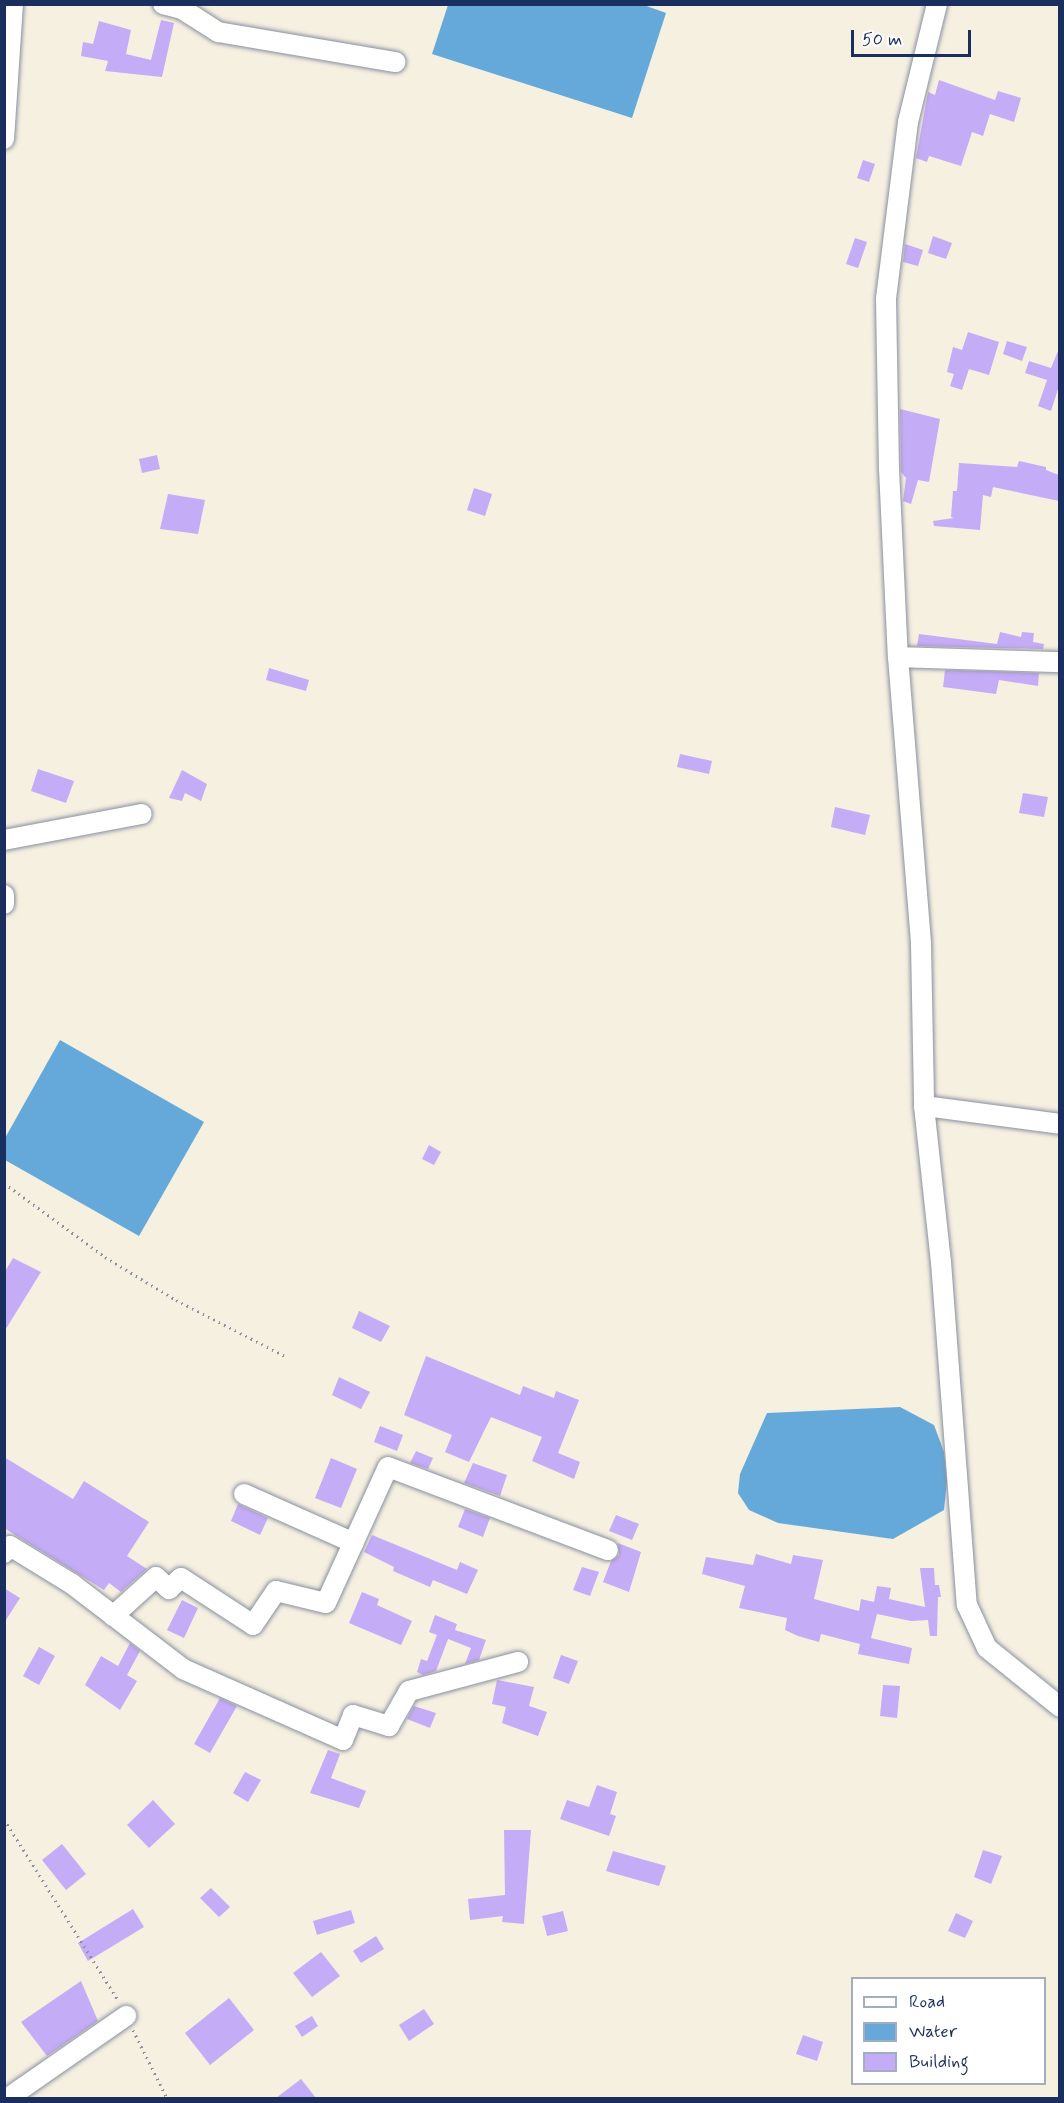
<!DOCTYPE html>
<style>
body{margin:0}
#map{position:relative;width:1064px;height:2103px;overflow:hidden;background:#f6f0e1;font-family:Mynerve,sans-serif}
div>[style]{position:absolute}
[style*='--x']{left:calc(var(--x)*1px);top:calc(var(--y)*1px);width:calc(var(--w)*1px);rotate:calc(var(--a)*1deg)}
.water>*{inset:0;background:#64a9da}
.building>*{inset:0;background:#c5acf6}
.path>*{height:3px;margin-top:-1.5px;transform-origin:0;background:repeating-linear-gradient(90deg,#8890a0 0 1.5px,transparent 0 6px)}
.roads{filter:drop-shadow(0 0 2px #8890a0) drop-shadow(0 0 2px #8890a0)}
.minor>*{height:20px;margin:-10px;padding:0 10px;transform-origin:10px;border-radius:10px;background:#fff}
span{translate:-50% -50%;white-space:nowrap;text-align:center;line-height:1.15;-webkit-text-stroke:4.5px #fff;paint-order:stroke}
.frame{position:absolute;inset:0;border:6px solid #1b2f5e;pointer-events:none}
.legend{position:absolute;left:851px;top:1977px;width:195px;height:108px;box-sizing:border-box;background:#fff;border:2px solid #a4acbf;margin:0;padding:8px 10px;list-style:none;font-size:18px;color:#1b2f5e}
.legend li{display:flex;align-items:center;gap:12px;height:30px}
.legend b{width:30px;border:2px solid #a4acbf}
.scale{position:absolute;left:851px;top:30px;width:120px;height:27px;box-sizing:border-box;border:3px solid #1b2f5e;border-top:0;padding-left:8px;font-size:18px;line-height:21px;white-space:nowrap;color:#1b2f5e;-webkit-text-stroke:4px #fff;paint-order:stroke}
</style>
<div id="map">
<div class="water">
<div style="clip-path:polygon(641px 4px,666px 13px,632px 118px,432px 54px,448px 5px)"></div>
<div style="clip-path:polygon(60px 1040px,204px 1122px,139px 1236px,5px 1160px,5px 1138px)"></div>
<div style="clip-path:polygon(900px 1407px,934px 1425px,944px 1452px,947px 1481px,944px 1510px,893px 1539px,778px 1523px,749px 1510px,738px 1493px,740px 1474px,767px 1413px)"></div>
</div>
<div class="building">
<div style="clip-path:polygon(161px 20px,174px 23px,162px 77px,105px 71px,108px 61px,81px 56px,83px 42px,93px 44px,99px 21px,131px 30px,126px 54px,151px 60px)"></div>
<div style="clip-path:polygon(939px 80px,995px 100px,998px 91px,1021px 98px,1014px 122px,990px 114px,983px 136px,972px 132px,961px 166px,929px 156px,927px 162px,916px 158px,928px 92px,935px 95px)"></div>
<div style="clip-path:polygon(863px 160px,875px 164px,869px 182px,857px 178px)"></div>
<div style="clip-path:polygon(933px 236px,952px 243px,946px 259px,928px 253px)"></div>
<div style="clip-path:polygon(855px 238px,867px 242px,858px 268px,846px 264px)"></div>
<div style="clip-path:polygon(905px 244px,923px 250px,918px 266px,903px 262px)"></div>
<div style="clip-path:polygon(968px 332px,999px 342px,989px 375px,969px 369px,962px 390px,950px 386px,954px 374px,947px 372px,953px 347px,962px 350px)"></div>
<div style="clip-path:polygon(1007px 341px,1027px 347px,1022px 361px,1003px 354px)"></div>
<div style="clip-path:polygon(1058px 351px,1059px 386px,1051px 411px,1038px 406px,1047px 380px,1025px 373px,1029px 361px,1051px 368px)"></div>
<div style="clip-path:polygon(900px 409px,940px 419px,929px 482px,918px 480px,911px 504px,903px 501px,906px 478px,901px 472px)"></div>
<div style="clip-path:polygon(157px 455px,160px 469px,142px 473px,139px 459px)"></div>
<div style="clip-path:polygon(1019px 461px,1046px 467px,1046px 470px,1059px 475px,1059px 501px,993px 487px,991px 497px,983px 495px,980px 530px,934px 526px,933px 521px,954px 518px,951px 517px,953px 491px,957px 491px,959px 463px,1017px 467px)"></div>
<div style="clip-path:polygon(474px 488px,492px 494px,485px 516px,467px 510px)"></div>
<div style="clip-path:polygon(168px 494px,205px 500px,198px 534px,160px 529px)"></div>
<div style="clip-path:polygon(1000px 632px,1021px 637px,1022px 632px,1034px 633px,1033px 642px,1044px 644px,1043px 649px,917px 646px,919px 634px,997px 644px)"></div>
<div style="clip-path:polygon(269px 668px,309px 680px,306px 691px,266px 680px)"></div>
<div style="clip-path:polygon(945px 670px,1039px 673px,1038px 686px,999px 680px,996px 694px,943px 687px)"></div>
<div style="clip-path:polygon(680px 754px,712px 761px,709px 774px,677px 767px)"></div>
<div style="clip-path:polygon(38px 769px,74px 781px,66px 803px,31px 791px)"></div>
<div style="clip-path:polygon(182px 770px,207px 784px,201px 801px,185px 793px,182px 801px,169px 798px)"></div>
<div style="clip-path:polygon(1023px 793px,1048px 797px,1044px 817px,1019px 813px)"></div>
<div style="clip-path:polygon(835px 807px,870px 815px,865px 835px,831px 827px)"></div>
<div style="clip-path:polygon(429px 1145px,441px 1152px,434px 1165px,422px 1159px)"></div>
<div style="clip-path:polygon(13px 1258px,41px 1272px,4px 1332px,4px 1273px)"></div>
<div style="clip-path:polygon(359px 1311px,390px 1326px,381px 1342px,352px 1328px)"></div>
<div style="clip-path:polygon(426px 1356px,520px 1395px,523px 1386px,554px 1398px,556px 1391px,579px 1400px,558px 1453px,580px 1462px,574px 1479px,532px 1461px,542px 1437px,491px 1417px,469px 1462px,445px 1452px,452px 1435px,404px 1415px)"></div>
<div style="clip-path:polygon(339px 1377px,370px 1392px,361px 1409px,332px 1395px)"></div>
<div style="clip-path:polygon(380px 1426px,403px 1435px,397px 1451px,374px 1442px)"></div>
<div style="clip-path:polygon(416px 1451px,433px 1458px,428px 1469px,410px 1463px)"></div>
<div style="clip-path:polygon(4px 1457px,73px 1499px,84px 1481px,149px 1522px,127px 1556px,147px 1569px,121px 1592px,109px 1583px,104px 1590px,4px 1528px)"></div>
<div style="clip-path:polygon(331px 1458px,357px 1469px,341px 1508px,315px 1498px)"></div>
<div style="clip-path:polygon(473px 1463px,507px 1475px,500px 1496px,464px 1483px)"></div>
<div style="clip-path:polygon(238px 1504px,268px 1518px,260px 1535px,231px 1521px)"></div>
<div style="clip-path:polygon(465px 1509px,490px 1518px,483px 1537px,458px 1527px)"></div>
<div style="clip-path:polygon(616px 1515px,639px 1524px,632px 1540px,609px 1531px)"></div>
<div style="clip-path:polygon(372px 1535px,457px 1570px,460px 1562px,478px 1570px,467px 1594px,433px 1580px,430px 1587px,393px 1571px,394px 1567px,364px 1552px)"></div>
<div style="clip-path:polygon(618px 1543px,641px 1552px,629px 1592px,603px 1582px,611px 1561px,619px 1555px)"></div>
<div style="clip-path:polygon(756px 1554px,791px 1564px,793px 1555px,823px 1560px,814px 1599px,859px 1611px,861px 1599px,874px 1602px,877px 1586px,891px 1588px,889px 1599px,925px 1607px,920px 1568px,934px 1568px,935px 1585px,939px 1585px,941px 1597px,938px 1597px,937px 1636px,930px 1636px,928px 1620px,911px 1621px,877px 1614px,871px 1638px,912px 1648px,909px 1664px,858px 1654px,860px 1644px,821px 1634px,819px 1642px,798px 1636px,785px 1630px,787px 1618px,739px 1608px,745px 1586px,702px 1574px,706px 1557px,753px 1565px)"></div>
<div style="clip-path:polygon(582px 1567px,599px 1572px,590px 1596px,573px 1590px)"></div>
<div style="clip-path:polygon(4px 1588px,20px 1598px,4px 1623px)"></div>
<div style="clip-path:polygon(362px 1592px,379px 1599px,377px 1605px,412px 1621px,401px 1645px,349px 1623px)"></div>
<div style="clip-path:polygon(182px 1600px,198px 1608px,184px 1638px,167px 1630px)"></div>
<div style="clip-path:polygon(435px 1615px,457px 1624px,455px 1630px,486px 1640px,479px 1660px,465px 1664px,471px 1648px,448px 1639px,436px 1671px,423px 1675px,417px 1672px,421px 1659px,427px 1661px,437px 1635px,429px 1632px)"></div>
<div style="clip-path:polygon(130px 1643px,140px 1651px,127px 1675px,137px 1681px,120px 1710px,85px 1685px,101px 1656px,118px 1666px)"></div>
<div style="clip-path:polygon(39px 1647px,55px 1656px,39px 1685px,23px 1676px)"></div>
<div style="clip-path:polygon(561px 1655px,578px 1661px,569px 1684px,553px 1678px)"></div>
<div style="clip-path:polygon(497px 1680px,534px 1687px,529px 1706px,547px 1712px,538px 1736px,502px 1723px,506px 1707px,492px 1704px)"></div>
<div style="clip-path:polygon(883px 1685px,900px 1686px,897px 1718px,880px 1716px)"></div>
<div style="clip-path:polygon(220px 1698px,237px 1706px,210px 1753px,194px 1744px)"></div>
<div style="clip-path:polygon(414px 1706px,436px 1713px,430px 1728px,407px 1719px)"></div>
<div style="clip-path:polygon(328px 1750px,340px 1754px,331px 1778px,366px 1791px,359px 1808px,310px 1793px)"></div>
<div style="clip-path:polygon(245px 1772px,261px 1780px,248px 1802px,233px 1793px)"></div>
<div style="clip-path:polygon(597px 1785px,617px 1792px,610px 1814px,616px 1816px,609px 1836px,560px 1819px,567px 1800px,589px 1807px)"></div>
<div style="clip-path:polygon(153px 1800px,175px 1824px,149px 1848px,127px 1825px)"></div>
<div style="clip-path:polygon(504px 1830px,531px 1830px,524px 1924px,502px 1922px,503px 1916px,470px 1920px,468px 1899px,505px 1895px)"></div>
<div style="clip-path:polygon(62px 1844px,86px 1874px,66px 1890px,42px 1860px)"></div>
<div style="clip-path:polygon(983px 1850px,1002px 1856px,991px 1884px,974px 1877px)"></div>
<div style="clip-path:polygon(613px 1851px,666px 1866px,659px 1886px,606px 1871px)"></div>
<div style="clip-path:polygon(211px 1888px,230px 1907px,219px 1917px,200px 1898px)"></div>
<div style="clip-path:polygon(133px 1909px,144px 1927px,88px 1961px,78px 1943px)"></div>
<div style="clip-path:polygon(351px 1910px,355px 1923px,317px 1935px,313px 1921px)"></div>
<div style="clip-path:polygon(563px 1911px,568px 1931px,547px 1936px,542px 1916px)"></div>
<div style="clip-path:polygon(956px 1913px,973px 1921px,965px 1938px,948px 1931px)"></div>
<div style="clip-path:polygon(376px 1936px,384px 1949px,361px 1963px,353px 1951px)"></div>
<div style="clip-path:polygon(321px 1952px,340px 1976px,312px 1997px,293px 1973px)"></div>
<div style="clip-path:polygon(81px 1981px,98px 2021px,47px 2056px,21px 2022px)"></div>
<div style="clip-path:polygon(229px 1998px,254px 2030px,210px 2065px,185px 2033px)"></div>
<div style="clip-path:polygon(424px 2009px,434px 2024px,409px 2041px,399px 2025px)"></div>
<div style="clip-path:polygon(312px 2016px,318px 2026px,302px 2037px,295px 2026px)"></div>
<div style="clip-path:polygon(803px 2035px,823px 2042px,817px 2061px,796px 2054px)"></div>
<div style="clip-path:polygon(301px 2079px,316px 2098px,276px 2098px)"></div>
</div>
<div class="path">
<div style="--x:4;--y:1183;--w:125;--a:36.2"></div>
<div style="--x:105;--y:1257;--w:83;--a:31.2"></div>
<div style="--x:176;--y:1300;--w:125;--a:27.2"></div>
<div style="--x:4;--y:1819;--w:214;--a:57.8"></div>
<div style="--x:133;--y:2030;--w:76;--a:63.4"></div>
</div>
<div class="roads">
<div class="minor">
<div style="--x:163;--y:4;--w:20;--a:15"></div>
<div style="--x:182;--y:9;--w:43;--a:32.6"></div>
<div style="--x:218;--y:32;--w:180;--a:9.6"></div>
<div style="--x:937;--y:4;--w:122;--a:103.8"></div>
<div style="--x:908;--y:122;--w:178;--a:97.1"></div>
<div style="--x:886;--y:299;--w:170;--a:89"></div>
<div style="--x:889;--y:469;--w:188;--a:87.3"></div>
<div style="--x:898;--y:657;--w:288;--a:85.4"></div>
<div style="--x:921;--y:944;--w:162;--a:88.9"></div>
<div style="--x:924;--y:1106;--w:157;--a:83.8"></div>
<div style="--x:941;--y:1262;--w:344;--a:85.7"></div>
<div style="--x:967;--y:1605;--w:47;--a:65.1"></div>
<div style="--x:987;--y:1648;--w:94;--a:38.9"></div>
<div style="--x:4;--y:139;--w:135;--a:-86.2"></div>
<div style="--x:898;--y:657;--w:162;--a:1.8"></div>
<div style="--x:4;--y:840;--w:140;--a:-10.7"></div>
<div style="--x:4;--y:895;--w:9;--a:90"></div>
<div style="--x:924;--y:1106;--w:137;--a:7.5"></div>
<div style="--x:244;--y:1494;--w:120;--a:24"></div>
<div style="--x:4;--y:1553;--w:9;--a:-49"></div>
<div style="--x:10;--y:1546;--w:73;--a:31.5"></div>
<div style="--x:72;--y:1584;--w:140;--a:37.4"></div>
<div style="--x:183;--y:1669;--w:175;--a:23.9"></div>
<div style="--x:343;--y:1740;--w:27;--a:-68"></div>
<div style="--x:353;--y:1715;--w:38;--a:17"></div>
<div style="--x:389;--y:1726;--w:40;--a:-60.3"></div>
<div style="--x:409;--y:1691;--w:113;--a:-14.9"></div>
<div style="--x:113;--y:1616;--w:58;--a:-42.2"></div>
<div style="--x:156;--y:1577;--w:18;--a:43"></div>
<div style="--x:169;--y:1589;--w:16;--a:-43"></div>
<div style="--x:181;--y:1578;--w:86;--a:33.1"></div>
<div style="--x:253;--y:1625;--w:41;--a:-55.9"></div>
<div style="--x:276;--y:1591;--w:51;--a:13.5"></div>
<div style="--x:326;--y:1603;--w:149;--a:-65.5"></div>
<div style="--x:388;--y:1467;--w:235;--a:20.7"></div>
<div style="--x:8;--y:2098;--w:144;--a:-34.8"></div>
</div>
</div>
<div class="frame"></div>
<ul class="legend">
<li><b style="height:8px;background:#fff"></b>Road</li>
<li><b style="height:16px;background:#64a9da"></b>Water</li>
<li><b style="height:16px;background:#c5acf6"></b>Building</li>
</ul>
<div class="scale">50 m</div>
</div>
